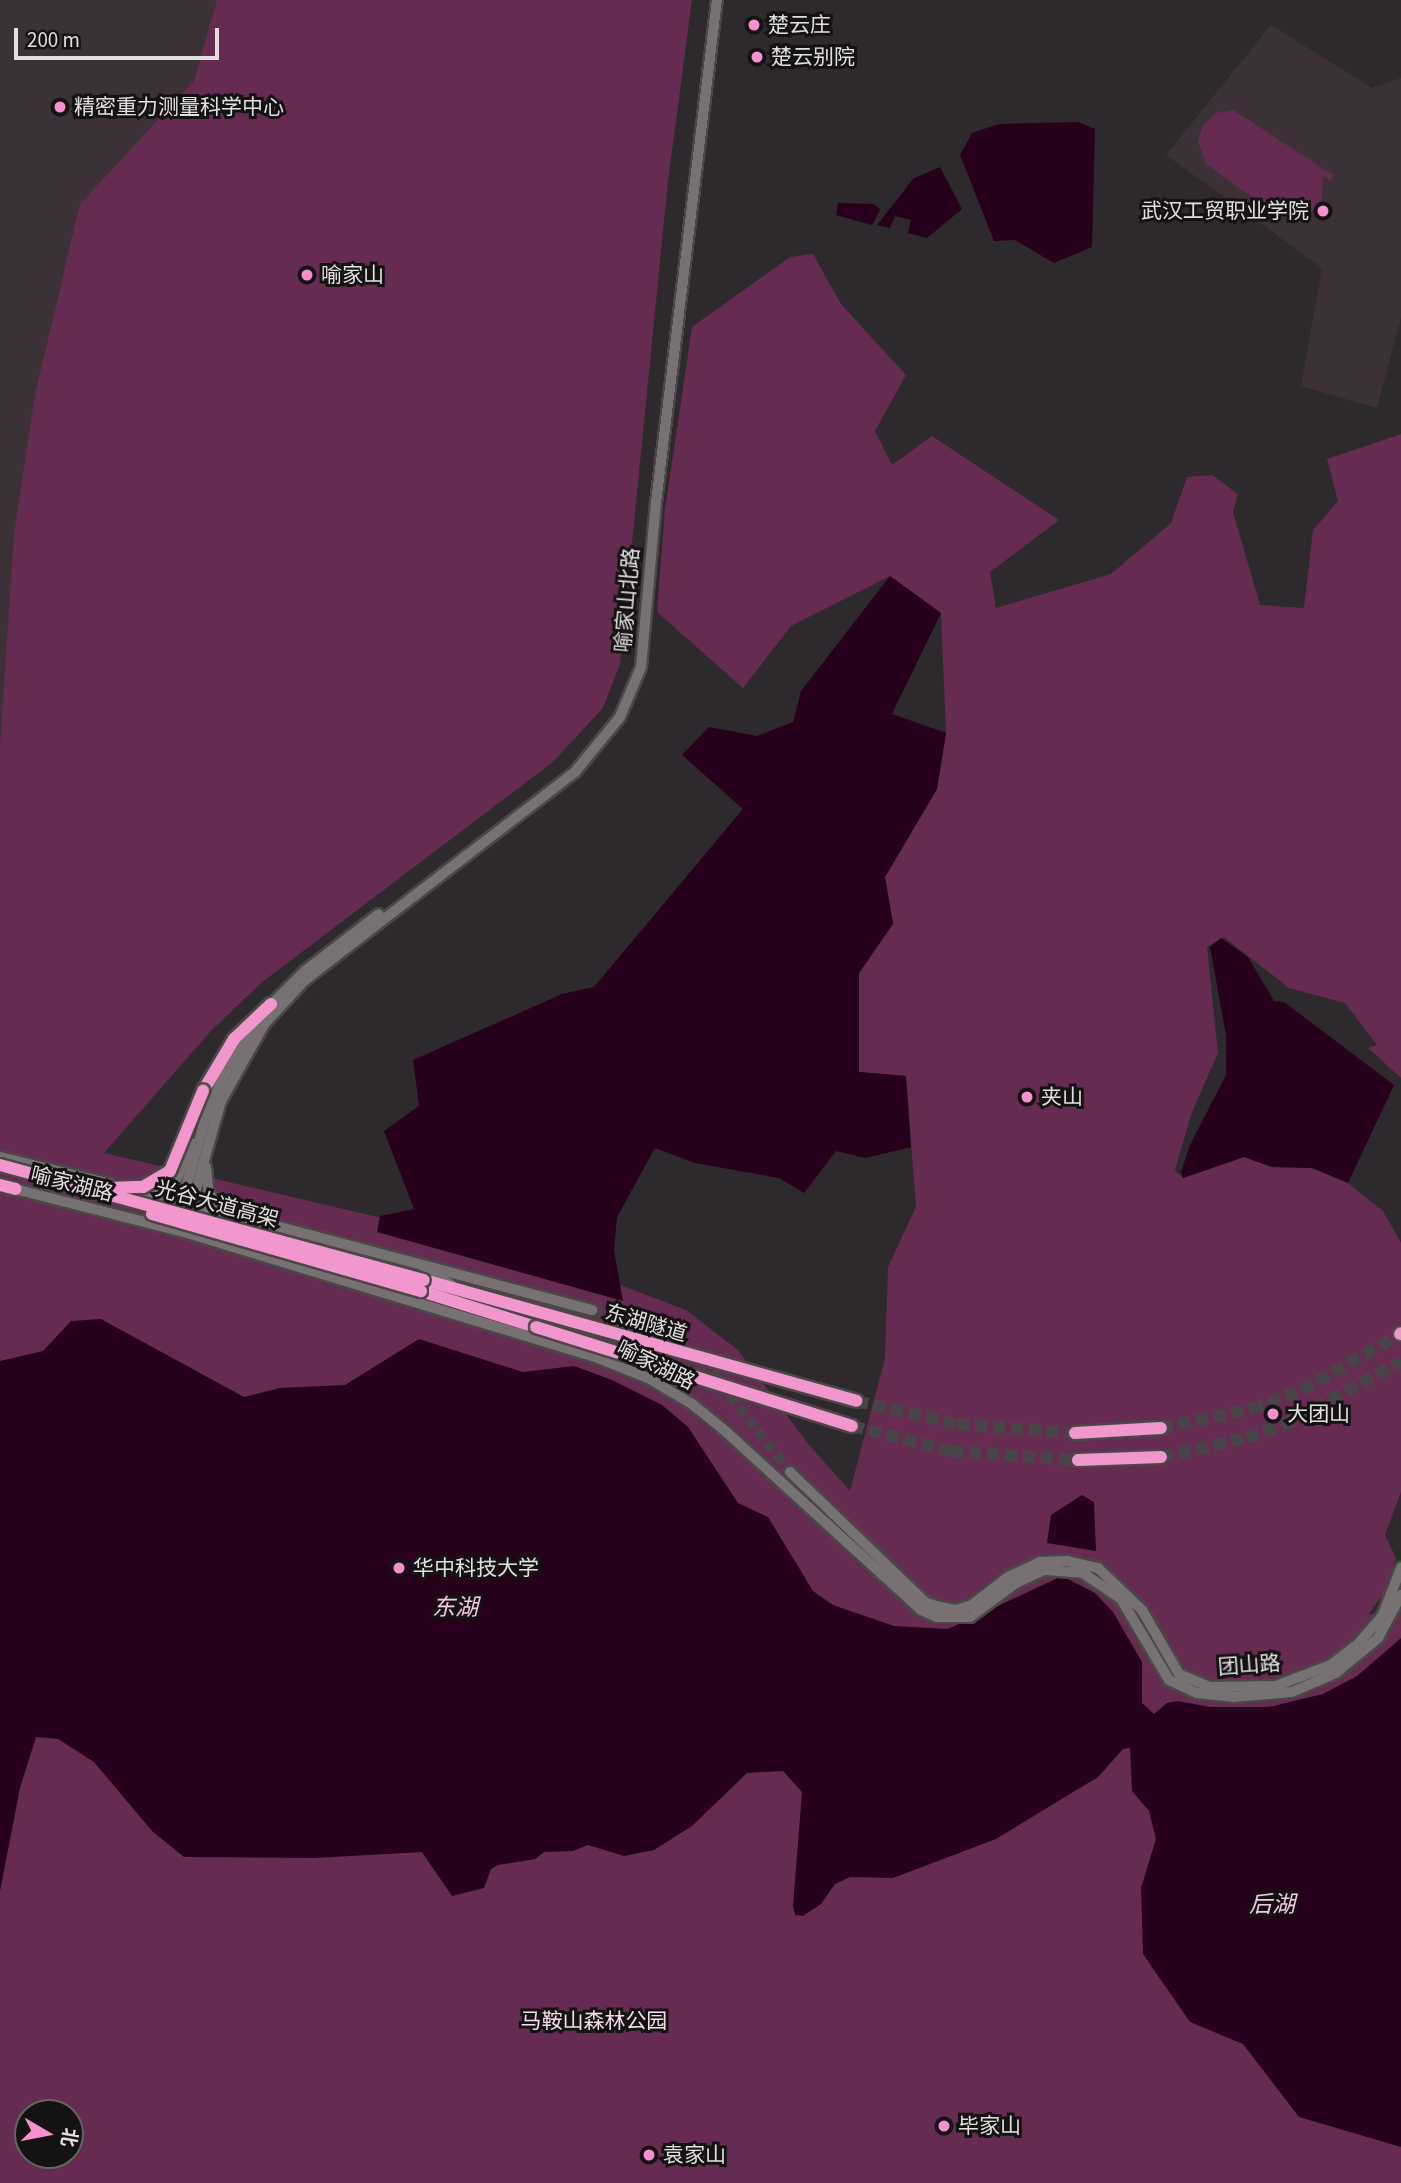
<!DOCTYPE html>
<meta charset="utf-8">
<style>
body{margin:0}
#map{position:relative;width:1401px;height:2183px;overflow:hidden;background:#2e292c;font-family:"Source Sans 3","Noto Sans SC",sans-serif}
div>[style]{position:absolute}
.built>*{inset:0;background:#3c3137}
.green>*{inset:0;background:#662b51}
.water>*{inset:0;background:#27011b}
.secondary-tunnel>*{height:10px;margin-top:-5px;transform-origin:0;background:repeating-linear-gradient(90deg,#494447 0 10px,transparent 0 15px)}
.highway-tunnel>*{height:12px;margin-top:-6px;transform-origin:0;background:repeating-linear-gradient(90deg,#494447 0 12px,transparent 0 18px)}
.roads{filter:drop-shadow(2px 0 #4b4749) drop-shadow(-2px 0 #4b4749) drop-shadow(0 2px #4b4749) drop-shadow(0 -2px #4b4749)}
.secondary>*{height:10px;margin:-5px;padding:0 5px;transform-origin:5px;border-radius:5px;background:#777174}
.highway>*{height:12px;margin:-6px;padding:0 6px;transform-origin:6px;border-radius:6px;background:#f296ce}
.bridges{filter:drop-shadow(2px 0 #4b4749) drop-shadow(-2px 0 #4b4749) drop-shadow(0 2px #4b4749) drop-shadow(0 -2px #4b4749)}
.highway-bridge>*{height:12px;margin:-6px;padding:0 6px;transform-origin:6px;border-radius:6px;background:#f296ce}
.dots>*{width:19px;height:19px;translate:-50% -50%;box-sizing:border-box;border:4px solid #151214;border-radius:50%}
span{translate:-50% -50%;white-space:nowrap;text-align:center;line-height:1.15;-webkit-text-stroke:6px #151214;paint-order:stroke}
.poi-label{font-size:21px;color:#e2dfe1}
.left{translate:0 -50%;text-align:left}
.right{translate:-100% -50%;text-align:right}
.street-label{font-size:21px;color:#e2dfe1}
.park-label{font-size:21px;color:#f4dce9}
.water-label{font-size:23px;color:#f6c7e2;font-style:italic}
.north{position:absolute;left:14px;top:2099px;width:70px;height:70px;box-sizing:border-box;background:#151214;border:2px solid #676466;border-radius:50%;rotate:100deg;font-size:19px;font-weight:700;line-height:28px;text-align:center;color:#e2dfe1}
.north::after{content:'';display:block;margin:auto;width:24px;height:32px;background:#f690cf;clip-path:polygon(50% 0,100% 100%,50% 72%,0 100%)}
.scale{position:absolute;left:14px;top:28px;width:205px;height:32px;box-sizing:border-box;border:4px solid #e2dfe1;border-top:0;padding-left:9px;font-size:21px;line-height:24px;white-space:nowrap;color:#e2dfe1;-webkit-text-stroke:5px #151214;paint-order:stroke}
</style>
<div id="map">
<div class="built">
<div style="clip-path:polygon(0 0,398px 0,0 1122px)"></div>
<div style="clip-path:polygon(1271px 25px,1372px 88px,1401px 78px,1401px 317px,1377px 408px,1301px 386px,1322px 268px,1166px 155px)"></div>
</div>
<div class="green">
<div style="clip-path:polygon(evenodd,217px 0,692px 0,668px 181px,620px 664px,603px 708px,553px 762px,261px 983px,210px 1032px,104px 1153px,544px 1256px,686px 1310px,738px 1350px,809px 1445px,850px 1491px,885px 1358px,888px 1267px,916px 1207px,906px 1076px,859px 1072px,859px 973px,893px 924px,885px 877px,937px 789px,946px 733px,941px 613px,890px 576px,791px 626px,743px 688px,657px 612px,665px 509px,692px 327px,790px 257px,813px 254px,841px 304px,906px 375px,875px 431px,892px 465px,932px 436px,1059px 520px,990px 572px,996px 608px,1111px 574px,1171px 523px,1187px 477px,1212px 475px,1238px 494px,1233px 512px,1260px 605px,1304px 608px,1313px 530px,1338px 501px,1327px 459px,1401px 434px,1401px 1078px,1368px 1048px,1377px 1045px,1345px 1003px,1289px 988px,1224px 937px,1207px 947px,1218px 1053px,1192px 1112px,1175px 1170px,1183px 1178px,1244px 1157px,1272px 1167px,1312px 1168px,1348px 1183px,1383px 1211px,1401px 1243px,1401px 1326px,1397px 1330px,1401px 1335px,1401px 1492px,1385px 1535px,1396px 1558px,1384px 1593px,1368px 1615px,1401px 1606px,1401px 2183px,0 2183px,0 747px,14px 534px,35px 395px,80px 204px,194px 81px,217px 0,28px 2113px,70px 2113px,70px 2155px,28px 2155px,28px 2113px)"></div>
<div style="clip-path:polygon(1233px 110px,1333px 175px,1330px 181px,1323px 176px,1322px 198px,1311px 212px,1294px 218px,1277px 215px,1206px 164px,1198px 142px,1203px 125px,1216px 113px)"></div>
</div>
<div class="water">
<div style="clip-path:polygon(1078px 122px,1095px 129px,1092px 247px,1054px 263px,1015px 240px,994px 241px,960px 155px,972px 133px,999px 124px)"></div>
<div style="clip-path:polygon(940px 167px,962px 209px,927px 238px,908px 233px,911px 220px,895px 216px,890px 228px,877px 225px,914px 178px)"></div>
<div style="clip-path:polygon(838px 203px,874px 204px,880px 210px,872px 225px,836px 215px)"></div>
<div style="clip-path:polygon(890px 576px,941px 613px,892px 714px,946px 733px,937px 789px,885px 877px,893px 924px,859px 973px,859px 1072px,906px 1076px,911px 1147px,866px 1158px,836px 1151px,804px 1193px,779px 1178px,695px 1163px,655px 1148px,617px 1217px,614px 1251px,623px 1301px,377px 1232px,380px 1216px,414px 1209px,384px 1131px,419px 1106px,413px 1060px,562px 994px,594px 987px,743px 809px,682px 755px,709px 727px,757px 736px,793px 722px,801px 691px)"></div>
<div style="clip-path:polygon(1221px 938px,1248px 957px,1274px 1001px,1284px 1002px,1394px 1085px,1348px 1183px,1312px 1168px,1272px 1167px,1244px 1157px,1183px 1178px,1181px 1172px,1190px 1145px,1226px 1075px,1226px 1035px,1210px 947px)"></div>
<div style="clip-path:polygon(101px 1319px,244px 1397px,280px 1388px,345px 1385px,419px 1339px,523px 1372px,574px 1366px,612px 1380px,662px 1405px,688px 1427px,738px 1503px,768px 1517px,813px 1591px,833px 1605px,894px 1626px,948px 1629px,1062px 1576px,1095px 1593px,1113px 1612px,1142px 1662px,1142px 1703px,1154px 1714px,1167px 1703px,1178px 1701px,1210px 1707px,1269px 1707px,1323px 1694px,1357px 1676px,1401px 1638px,1401px 2147px,1299px 2117px,1243px 2044px,1190px 2022px,1143px 1954px,1141px 1888px,1156px 1839px,1149px 1811px,1132px 1791px,1130px 1748px,1123px 1749px,1098px 1777px,996px 1839px,893px 1878px,850px 1877px,835px 1884px,821px 1904px,803px 1916px,795px 1915px,793px 1906px,802px 1792px,783px 1771px,747px 1773px,692px 1826px,654px 1850px,624px 1856px,588px 1845px,573px 1851px,544px 1852px,535px 1859px,498px 1865px,491px 1869px,484px 1888px,452px 1896px,422px 1852px,314px 1858px,184px 1857px,152px 1831px,94px 1762px,58px 1739px,36px 1737px,20px 1788px,0 1891px,0 1361px,43px 1351px,71px 1321px)"></div>
<div style="clip-path:polygon(1082px 1495px,1094px 1502px,1096px 1551px,1047px 1543px,1051px 1515px)"></div>
</div>
<div class="secondary-tunnel">
<div style="left:592px;top:1310px;width:50px;rotate:17.4deg"></div>
<div style="left:640px;top:1325px;width:71px;rotate:29.4deg"></div>
<div style="left:702px;top:1360px;width:142px;rotate:51.8deg"></div>
</div>
<div class="highway-tunnel">
<div style="left:856px;top:1401px;width:104px;rotate:12.8deg"></div>
<div style="left:957px;top:1424px;width:118px;rotate:4.4deg"></div>
<div style="left:852px;top:1426px;width:102px;rotate:14.2deg"></div>
<div style="left:951px;top:1451px;width:127px;rotate:4.1deg"></div>
<div style="left:1161px;top:1428px;width:93px;rotate:-11.8deg"></div>
<div style="left:1252px;top:1409px;width:53px;rotate:-20.8deg"></div>
<div style="left:1302px;top:1390px;width:113px;rotate:-29.7deg"></div>
<div style="left:1161px;top:1457px;width:88px;rotate:-12.5deg"></div>
<div style="left:1247px;top:1438px;width:37px;rotate:-20deg"></div>
<div style="left:1282px;top:1425px;width:135px;rotate:-27.9deg"></div>
</div>
<div class="roads">
<div class="secondary">
<div style="left:268px;top:1008px;width:52px;rotate:-45deg"></div>
<div style="left:305px;top:971px;width:93px;rotate:-37.6deg"></div>
<div style="left:0;top:1157px;width:118px;rotate:13.7deg"></div>
<div style="left:206px;top:1167px;width:27px;rotate:84deg"></div>
<div style="left:209px;top:1194px;width:16px;rotate:43deg"></div>
<div style="left:11px;top:1188px;width:179px;rotate:14.3deg"></div>
<div style="left:184px;top:1232px;width:433px;rotate:16.9deg"></div>
<div style="left:598px;top:1358px;width:54px;rotate:21.8deg"></div>
<div style="left:648px;top:1378px;width:51px;rotate:30.6deg"></div>
<div style="left:692px;top:1404px;width:40px;rotate:39deg"></div>
<div style="left:723px;top:1429px;width:268px;rotate:42.4deg"></div>
<div style="left:921px;top:1610px;width:17px;rotate:24deg"></div>
<div style="left:937px;top:1617px;width:33px"></div>
<div style="left:970px;top:1617px;width:57px;rotate:-36.5deg"></div>
<div style="left:1016px;top:1583px;width:31px;rotate:-25deg"></div>
<div style="left:1044px;top:1570px;width:39px;rotate:4deg"></div>
<div style="left:1083px;top:1573px;width:46px;rotate:34.4deg"></div>
<div style="left:1121px;top:1599px;width:94px;rotate:59.3deg"></div>
<div style="left:1169px;top:1680px;width:31px;rotate:25deg"></div>
<div style="left:1197px;top:1693px;width:36px;rotate:6deg"></div>
<div style="left:1233px;top:1697px;width:59px;rotate:-4.8deg"></div>
<div style="left:1292px;top:1692px;width:48px;rotate:-23.4deg"></div>
<div style="left:1336px;top:1673px;width:55px;rotate:-39.8deg"></div>
<div style="left:1378px;top:1638px;width:49px;rotate:-61.9deg"></div>
<div style="left:137px;top:1189px;width:471px;rotate:14.9deg"></div>
<div style="left:154px;top:1191px;width:25px;rotate:-27deg"></div>
<div style="left:176px;top:1180px;width:40px;rotate:-65deg"></div>
<div style="left:177px;top:1218px;width:105px;rotate:-74deg"></div>
<div style="left:206px;top:1117px;width:46px;rotate:-66.8deg"></div>
<div style="left:224px;top:1075px;width:57px;rotate:-58.5deg"></div>
<div style="left:187px;top:1221px;width:125px;rotate:-74.2deg"></div>
<div style="left:221px;top:1101px;width:90px;rotate:-60.6deg"></div>
<div style="left:265px;top:1023px;width:59px;rotate:-47.1deg"></div>
<div style="left:305px;top:980px;width:341px;rotate:-37.6deg"></div>
<div style="left:575px;top:772px;width:71px;rotate:-50.7deg"></div>
<div style="left:620px;top:717px;width:54px;rotate:-67.2deg"></div>
<div style="left:641px;top:667px;width:165px;rotate:-84.8deg"></div>
<div style="left:656px;top:503px;width:507px;rotate:-83.09deg"></div>
<div style="left:423px;top:1266px;width:34px;rotate:34deg"></div>
<div style="left:790px;top:1472px;width:189px;rotate:43.9deg"></div>
<div style="left:926px;top:1603px;width:15px;rotate:16deg"></div>
<div style="left:940px;top:1607px;width:16px;rotate:11deg"></div>
<div style="left:956px;top:1610px;width:17px;rotate:-17deg"></div>
<div style="left:972px;top:1605px;width:46px;rotate:-37.9deg"></div>
<div style="left:1008px;top:1577px;width:35px;rotate:-25deg"></div>
<div style="left:1040px;top:1562px;width:27px;rotate:-2deg"></div>
<div style="left:1067px;top:1561px;width:32px;rotate:13deg"></div>
<div style="left:1098px;top:1568px;width:61px;rotate:43.7deg"></div>
<div style="left:1142px;top:1610px;width:74px;rotate:60deg"></div>
<div style="left:1179px;top:1674px;width:33px;rotate:23deg"></div>
<div style="left:1209px;top:1687px;width:67px;rotate:-0.9deg"></div>
<div style="left:1276px;top:1686px;width:59px;rotate:-20.9deg"></div>
<div style="left:1331px;top:1665px;width:36px;rotate:-38deg"></div>
<div style="left:1359px;top:1643px;width:35px;rotate:-49deg"></div>
<div style="left:1382px;top:1617px;width:53px;rotate:-68.8deg"></div>
</div>
<div class="highway">
<div style="left:203px;top:1091px;width:61px;rotate:-59.2deg"></div>
<div style="left:234px;top:1039px;width:51px;rotate:-43.4deg"></div>
<div style="left:0;top:1185px;width:16px;rotate:14deg"></div>
<div style="left:424px;top:1280px;width:449px;rotate:15.6deg"></div>
<div style="left:421px;top:1291px;width:121px;rotate:17.4deg"></div>
<div style="left:1400px;top:1334px;width:1px;rotate:-45deg"></div>
<div style="left:1075px;top:1433px;width:86px;rotate:-3.3deg"></div>
<div style="left:1078px;top:1460px;width:83px;rotate:-2.1deg"></div>
</div>
</div>
<div class="bridges">
<div class="highway-bridge">
<div style="left:0;top:1165px;width:439px;rotate:15.2deg"></div>
<div style="left:108px;top:1188px;width:35px;rotate:-2deg"></div>
<div style="left:143px;top:1187px;width:31px;rotate:-31deg"></div>
<div style="left:170px;top:1171px;width:87px;rotate:-67.6deg"></div>
<div style="left:152px;top:1214px;width:280px;rotate:16deg"></div>
<div style="left:536px;top:1327px;width:331px;rotate:17.4deg"></div>
</div>
</div>
<div class="dots">
<div style="left:754px;top:25px;background:#f690cf"></div>
<div style="left:757px;top:57px;background:#f690cf"></div>
<div style="left:60px;top:107px;background:#f690cf"></div>
<div style="left:1323px;top:211px;background:#f690cf"></div>
<div style="left:307px;top:275px;background:#f690cf"></div>
<div style="left:1027px;top:1097px;background:#f690cf"></div>
<div style="left:1273px;top:1414px;background:#f690cf"></div>
<div style="left:399px;top:1568px;background:#f690cf"></div>
<div style="left:944px;top:2126px;background:#f690cf"></div>
<div style="left:649px;top:2155px;background:#f690cf"></div>
</div>
<div class="poi-label">
<span class="left" style="left:768px;top:25px">楚云庄</span>
<span class="left" style="left:771px;top:57px">楚云别院</span>
<span class="left" style="left:74px;top:107px">精密重力测量科学中心</span>
<span class="right" style="left:1309px;top:211px">武汉工贸职业学院</span>
<span class="left" style="left:321px;top:275px">喻家山</span>
<span class="left" style="left:1041px;top:1097px">夹山</span>
<span class="left" style="left:1287px;top:1414px">大团山</span>
<span class="left" style="left:413px;top:1568px">华中科技大学</span>
<span class="left" style="left:958px;top:2126px">毕家山</span>
<span class="left" style="left:663px;top:2155px">袁家山</span>
</div>
<div class="street-label">
<span style="left:627px;top:600px;rotate:-85deg">喻家山北路</span>
<span style="left:72px;top:1184px;rotate:14deg">喻家湖路</span>
<span style="left:217px;top:1204px;rotate:15deg">光谷大道高架</span>
<span style="left:646px;top:1323px;rotate:16deg">东湖隧道</span>
<span style="left:656px;top:1365px;rotate:26deg">喻家湖路</span>
<span style="left:1249px;top:1665px;rotate:-4deg">团山路</span>
</div>
<div class="park-label">
<span style="left:594px;top:2021px">马鞍山森林公园</span>
</div>
<div class="water-label">
<span style="left:455px;top:1608px">东湖</span>
<span style="left:1272px;top:1905px">后湖</span>
</div>
<div class="north">北</div>
<div class="scale">200 m</div>
</div>
